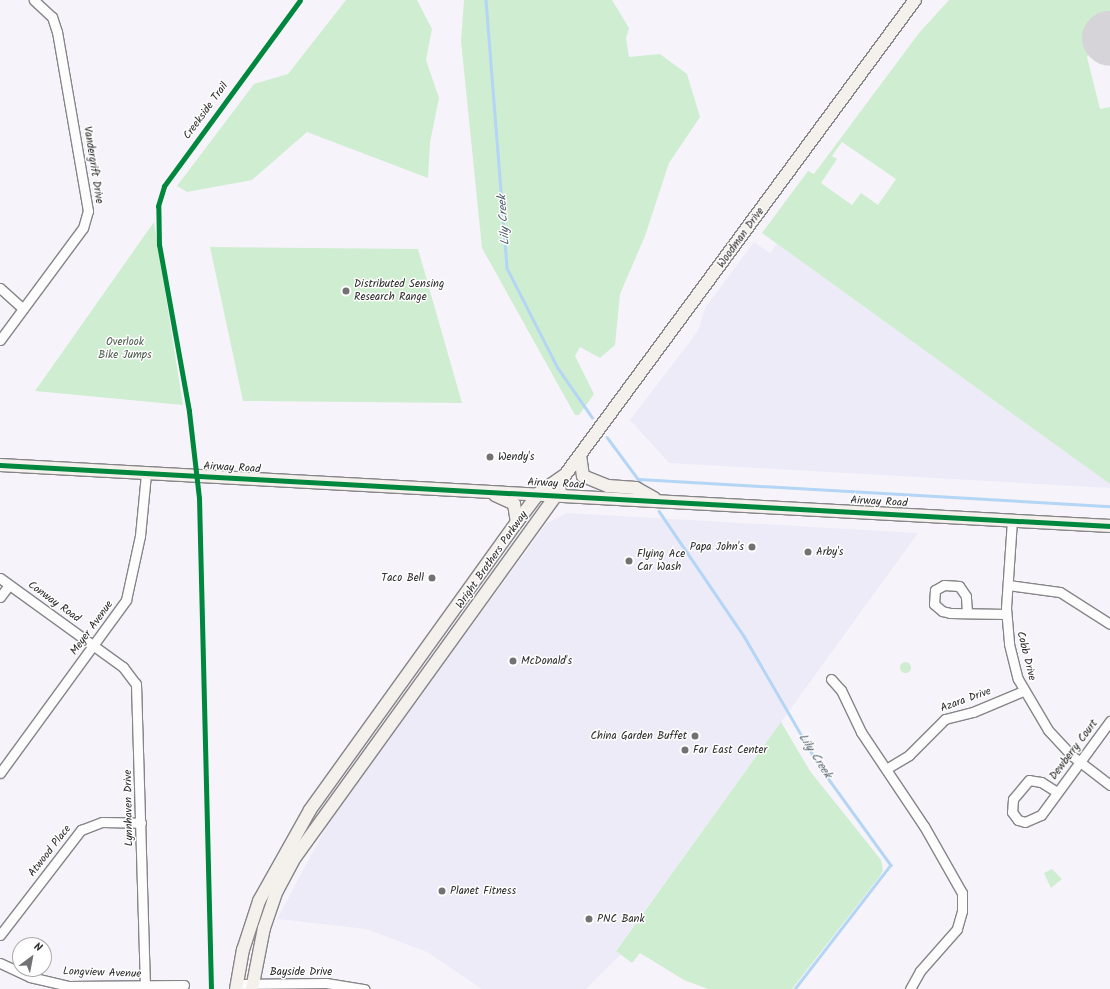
<!DOCTYPE html>
<style>
body{margin:0}
#map{position:relative;width:1110px;height:989px;overflow:hidden;background:#f6f4fa;font-family:Kalam,sans-serif}
div>[style]{position:absolute}
.built>*{inset:0;background:#eeebf9}
.green>*{inset:0;background:#cfedd0}
.round{border-radius:50%}
.stream>*{height:2.5px;margin:-1.25px;padding:0 1.25px;transform-origin:1.25px;border-radius:1.25px;background:#b4d5f5}
.runway>*{height:54px;margin:-27px;padding:0 27px;transform-origin:27px;border-radius:27px;background:#d6d4d8}
.roads{filter:drop-shadow(1px 0 #868588) drop-shadow(-1px 0 #868588) drop-shadow(0 1px #868588) drop-shadow(0 -1px #868588)}
.minor>*{height:9px;margin:-4.5px;padding:0 4.5px;transform-origin:4.5px;border-radius:4.5px;background:#fefdfe}
.major>*{height:12px;margin:-6px;padding:0 6px;transform-origin:6px;border-radius:6px;background:#f4f0ec}
.cycleway>*{height:5px;margin:-2.5px;padding:0 2.5px;transform-origin:2.5px;border-radius:2.5px;background:#00873e}
.dots>*{width:11px;height:11px;translate:-50% -50%;box-sizing:border-box;border:2px solid #fff;border-radius:50%}
span{translate:-50% -50%;white-space:nowrap;text-align:center;line-height:1.15;-webkit-text-stroke:3px #fff;paint-order:stroke}
.street-label{font-size:11px;color:#2b2b2b}
.poi-label{font-size:11px;color:#2b2b2b}
.left{translate:0 -50%;text-align:left}
.right{translate:-100% -50%;text-align:right}
.park-label{font-size:11px;color:#4c5a4c}
.water-label{font-size:12px;color:#4b5a67;font-style:italic}
.north{position:absolute;left:12px;top:937px;width:40px;height:40px;box-sizing:border-box;background:#fff;border:1px solid #aaa;border-radius:50%;rotate:32deg;font-size:11px;font-weight:700;line-height:16px;text-align:center;color:#2b2b2b}
.north::after{content:'';display:block;margin:auto;width:14px;height:18px;background:#727173;clip-path:polygon(50% 0,100% 100%,50% 72%,0 100%)}
</style>
<div id="map">
<div class="built">
<div style="clip-path:polygon(754px 242px,770px 253px,777px 244px,1110px 484px,1110px 488px,669px 463px,630px 420px,698px 331px,705px 308px)"></div>
<div style="clip-path:polygon(567px 513px,918px 533px,616px 950px,621px 954px,586px 989px,482px 989px,427px 952px,366px 929px,277px 919px,332px 816px,547px 523px)"></div>
</div>
<div class="green">
<div style="clip-path:polygon(346px 0,417px 0,432px 29px,426px 60px,439px 98px,430px 142px,428px 178px,307px 132px,252px 180px,187px 192px,177px 186px,254px 84px,288px 74px)"></div>
<div style="clip-path:polygon(464px 0,612px 0,629px 28px,626px 38px,629px 57px,660px 54px,687px 74px,700px 117px,669px 163px,645px 236px,620px 294px,615px 345px,600px 358px,580px 347px,575px 356px,594px 394px,579px 415px,575px 415px,482px 248px,461px 41px)"></div>
<div style="clip-path:polygon(evenodd,949px 0,1110px 0,1110px 25px,1087px 57px,1100px 109px,1110px 107px,1110px 484px,762px 233px,808px 171px,814px 174px,919px 33px,949px 0,842px 142px,896px 179px,878px 205px,861px 193px,852px 205px,821px 183px,837px 159px,832px 156px,842px 142px)"></div>
<div style="clip-path:polygon(154px 222px,183px 405px,35px 391px)"></div>
<div style="clip-path:polygon(210px 247px,418px 249px,462px 403px,243px 401px)"></div>
<div class="round" style="left:899.5px;top:661.5px;width:11px;height:11px"></div>
<div style="clip-path:polygon(781px 722px,810px 771px,881px 860px,883px 870px,880px 876px,792px 989px,708px 989px,684px 980px,640px 953px,632px 963px,616px 951px)"></div>
<div style="clip-path:polygon(1052px 869px,1062px 879px,1051px 888px,1044px 873px)"></div>
</div>
<div class="stream">
<div style="left:486px;top:0;width:269px;rotate:85.5deg"></div>
<div style="left:507px;top:268px;width:112px;rotate:63deg"></div>
<div style="left:558px;top:368px;width:60px;rotate:55.2deg"></div>
<div style="left:607px;top:437px;width:62px;rotate:53.5deg"></div>
<div style="left:639px;top:479px;width:472px;rotate:3.3deg"></div>
<div style="left:659px;top:511px;width:151px;rotate:55.8deg"></div>
<div style="left:744px;top:636px;width:151px;rotate:59.9deg"></div>
<div style="left:820px;top:767px;width:121px;rotate:54.1deg"></div>
<div style="left:891px;top:865px;width:157px;rotate:127.7deg"></div>
</div>
<div class="runway">
<div style="left:1109px;top:38px;width:1px;rotate:45deg"></div>
</div>
<div class="roads">
<div class="minor">
<div style="left:0;top:288px;width:31px;rotate:42deg"></div>
<div style="left:0;top:340px;width:139px;rotate:-53.5deg"></div>
<div style="left:83px;top:228px;width:18px;rotate:-74deg"></div>
<div style="left:88px;top:211px;width:182px;rotate:-99.8deg"></div>
<div style="left:57px;top:32px;width:16px;rotate:-108deg"></div>
<div style="left:52px;top:17px;width:25px;rotate:-137deg"></div>
<div style="left:1012px;top:520px;width:88px;rotate:93.9deg"></div>
<div style="left:1006px;top:608px;width:36px;rotate:85deg"></div>
<div style="left:1009px;top:644px;width:36px;rotate:76deg"></div>
<div style="left:1018px;top:679px;width:59px;rotate:59.5deg"></div>
<div style="left:1048px;top:730px;width:34px;rotate:47deg"></div>
<div style="left:1071px;top:755px;width:49px;rotate:37.6deg"></div>
<div style="left:0;top:578px;width:152px;rotate:35.9deg"></div>
<div style="left:123px;top:667px;width:21px;rotate:53deg"></div>
<div style="left:136px;top:684px;width:305px;rotate:88.3deg"></div>
<div style="left:1008px;top:585px;width:52px;rotate:7.7deg"></div>
<div style="left:1060px;top:592px;width:59px;rotate:32.6deg"></div>
<div style="left:0;top:597px;width:15px;rotate:-53deg"></div>
<div style="left:967px;top:612px;width:16px;rotate:-94deg"></div>
<div style="left:966px;top:596px;width:12px;rotate:-125deg"></div>
<div style="left:959px;top:586px;width:15px;rotate:-176deg"></div>
<div style="left:944px;top:585px;width:10px;rotate:151deg"></div>
<div style="left:935px;top:590px;width:14px;rotate:94deg"></div>
<div style="left:934px;top:604px;width:11px;rotate:41deg"></div>
<div style="left:942px;top:611px;width:8px;rotate:14deg"></div>
<div style="left:950px;top:613px;width:56px;rotate:1deg"></div>
<div style="left:831px;top:679px;width:15px;rotate:48deg"></div>
<div style="left:841px;top:690px;width:47px;rotate:64.5deg"></div>
<div style="left:861px;top:732px;width:113px;rotate:56.2deg"></div>
<div style="left:924px;top:826px;width:77px;rotate:60.4deg"></div>
<div style="left:962px;top:893px;width:18px;rotate:90deg"></div>
<div style="left:962px;top:911px;width:19px;rotate:106deg"></div>
<div style="left:957px;top:929px;width:56px;rotate:131.4deg"></div>
<div style="left:920px;top:971px;width:21px;rotate:119deg"></div>
<div style="left:886px;top:769px;width:27px;rotate:-31deg"></div>
<div style="left:909px;top:755px;width:51px;rotate:-45deg"></div>
<div style="left:945px;top:719px;width:29px;rotate:-14deg"></div>
<div style="left:973px;top:712px;width:54px;rotate:-22.8deg"></div>
<div style="left:0;top:773px;width:214px;rotate:-53.9deg"></div>
<div style="left:126px;top:600px;width:66px;rotate:-77.7deg"></div>
<div style="left:140px;top:536px;width:62px;rotate:-84.5deg"></div>
<div style="left:1057px;top:792px;width:19px;rotate:-148deg"></div>
<div style="left:1041px;top:782px;width:12px;rotate:-171deg"></div>
<div style="left:1029px;top:780px;width:25px;rotate:130deg"></div>
<div style="left:1013px;top:799px;width:13px;rotate:94deg"></div>
<div style="left:1012px;top:812px;width:10px;rotate:53deg"></div>
<div style="left:1018px;top:820px;width:7px;rotate:16deg"></div>
<div style="left:1025px;top:822px;width:17px;rotate:-24deg"></div>
<div style="left:1041px;top:815px;width:117px;rotate:-53.7deg"></div>
<div style="left:0;top:935px;width:133px;rotate:-52.4deg"></div>
<div style="left:81px;top:830px;width:22px;rotate:-21deg"></div>
<div style="left:102px;top:822px;width:39px;rotate:1deg"></div>
<div style="left:0;top:963px;width:33px;rotate:25deg"></div>
<div style="left:30px;top:977px;width:39px;rotate:13deg"></div>
<div style="left:68px;top:986px;width:116px;rotate:-0.5deg"></div>
<div style="left:237px;top:984px;width:89px;rotate:-0.6deg"></div>
<div style="left:326px;top:983px;width:39px;rotate:9deg"></div>
</div>
<div class="major">
<div style="left:580px;top:455px;width:21px;rotate:82deg"></div>
<div style="left:583px;top:476px;width:27px;rotate:22deg"></div>
<div style="left:608px;top:486px;width:28px;rotate:4deg"></div>
<div style="left:636px;top:488px;width:21px;rotate:29deg"></div>
<div style="left:0;top:465px;width:1112px;rotate:3.15deg"></div>
<div style="left:495px;top:495px;width:21px;rotate:25deg"></div>
<div style="left:514px;top:504px;width:18px;rotate:81deg"></div>
<div style="left:236px;top:989px;width:40px;rotate:-80deg"></div>
<div style="left:243px;top:950px;width:52px;rotate:-71.9deg"></div>
<div style="left:259px;top:901px;width:104px;rotate:-60.7deg"></div>
<div style="left:310px;top:810px;width:355px;rotate:-54.3deg"></div>
<div style="left:517px;top:522px;width:36px;rotate:-53deg"></div>
<div style="left:539px;top:493px;width:32px;rotate:-35deg"></div>
<div style="left:565px;top:475px;width:590px;rotate:-53.62deg"></div>
<div style="left:252px;top:989px;width:62px;rotate:-78.9deg"></div>
<div style="left:264px;top:928px;width:39px;rotate:-71deg"></div>
<div style="left:277px;top:891px;width:40px;rotate:-62deg"></div>
<div style="left:296px;top:856px;width:451px;rotate:-54.2deg"></div>
</div>
</div>
<div class="cycleway">
<div style="left:0;top:465px;width:1112px;rotate:3.15deg"></div>
<div style="left:211px;top:989px;width:491px;rotate:-91.4deg"></div>
<div style="left:199px;top:498px;width:88px;rotate:-96.6deg"></div>
<div style="left:189px;top:411px;width:169px;rotate:-100.2deg"></div>
<div style="left:159px;top:245px;width:39px;rotate:-91deg"></div>
<div style="left:158px;top:206px;width:21px;rotate:-73deg"></div>
<div style="left:164px;top:186px;width:230px;rotate:-53.8deg"></div>
</div>
<div class="dots">
<div style="left:346px;top:291px;background:#727173"></div>
<div style="left:490px;top:457px;background:#727173"></div>
<div style="left:752px;top:547px;background:#727173"></div>
<div style="left:808px;top:552px;background:#727173"></div>
<div style="left:629px;top:561px;background:#727173"></div>
<div style="left:432px;top:578px;background:#727173"></div>
<div style="left:513px;top:661px;background:#727173"></div>
<div style="left:695px;top:736px;background:#727173"></div>
<div style="left:685px;top:750px;background:#727173"></div>
<div style="left:442px;top:891px;background:#727173"></div>
<div style="left:589px;top:919px;background:#727173"></div>
</div>
<div class="street-label">
<span style="left:206px;top:111px;rotate:-54deg">Creekside Trail</span>
<span style="left:93px;top:165px;rotate:81deg">Vandergrift Drive</span>
<span style="left:741px;top:238px;rotate:-54deg">Woodman Drive</span>
<span style="left:232px;top:468px;rotate:3deg">Airway Road</span>
<span style="left:556px;top:484px;rotate:3deg">Airway Road</span>
<span style="left:879px;top:502px;rotate:3deg">Airway Road</span>
<span style="left:492px;top:560px;rotate:-55deg">Wright Brothers Parkway</span>
<span style="left:54px;top:602px;rotate:36deg">Conway Road</span>
<span style="left:92px;top:628px;rotate:-54deg">Meyer Avenue</span>
<span style="left:1026px;top:656px;rotate:76deg">Cobb Drive</span>
<span style="left:966px;top:700px;rotate:-20deg">Azara Drive</span>
<span style="left:1074px;top:750px;rotate:-53deg">Dewberry Court</span>
<span style="left:129px;top:808px;rotate:-91deg">Lynnhaven Drive</span>
<span style="left:50px;top:851px;rotate:-52deg">Atwood Place</span>
<span style="left:301px;top:972px">Bayside Drive</span>
<span style="left:102px;top:973px;rotate:2deg">Longview Avenue</span>
</div>
<div class="poi-label">
<span class="left" style="left:354px;top:291px">Distributed Sensing<br>Research Range</span>
<span class="left" style="left:498px;top:457px">Wendy's</span>
<span class="right" style="left:744px;top:547px">Papa John's</span>
<span class="left" style="left:816px;top:552px">Arby's</span>
<span class="left" style="left:637px;top:561px">Flying Ace<br>Car Wash</span>
<span class="right" style="left:424px;top:578px">Taco Bell</span>
<span class="left" style="left:521px;top:661px">McDonald's</span>
<span class="right" style="left:687px;top:736px">China Garden Buffet</span>
<span class="left" style="left:693px;top:750px">Far East Center</span>
<span class="left" style="left:450px;top:891px">Planet Fitness</span>
<span class="left" style="left:597px;top:919px">PNC Bank</span>
</div>
<div class="park-label">
<span style="left:125px;top:349px">Overlook<br>Bike Jumps</span>
</div>
<div class="water-label">
<span style="left:504px;top:220px;rotate:-94deg">Lily Creek</span>
<span style="left:815px;top:756px;rotate:57deg">Lily Creek</span>
</div>
<div class="north">N</div>
</div>
